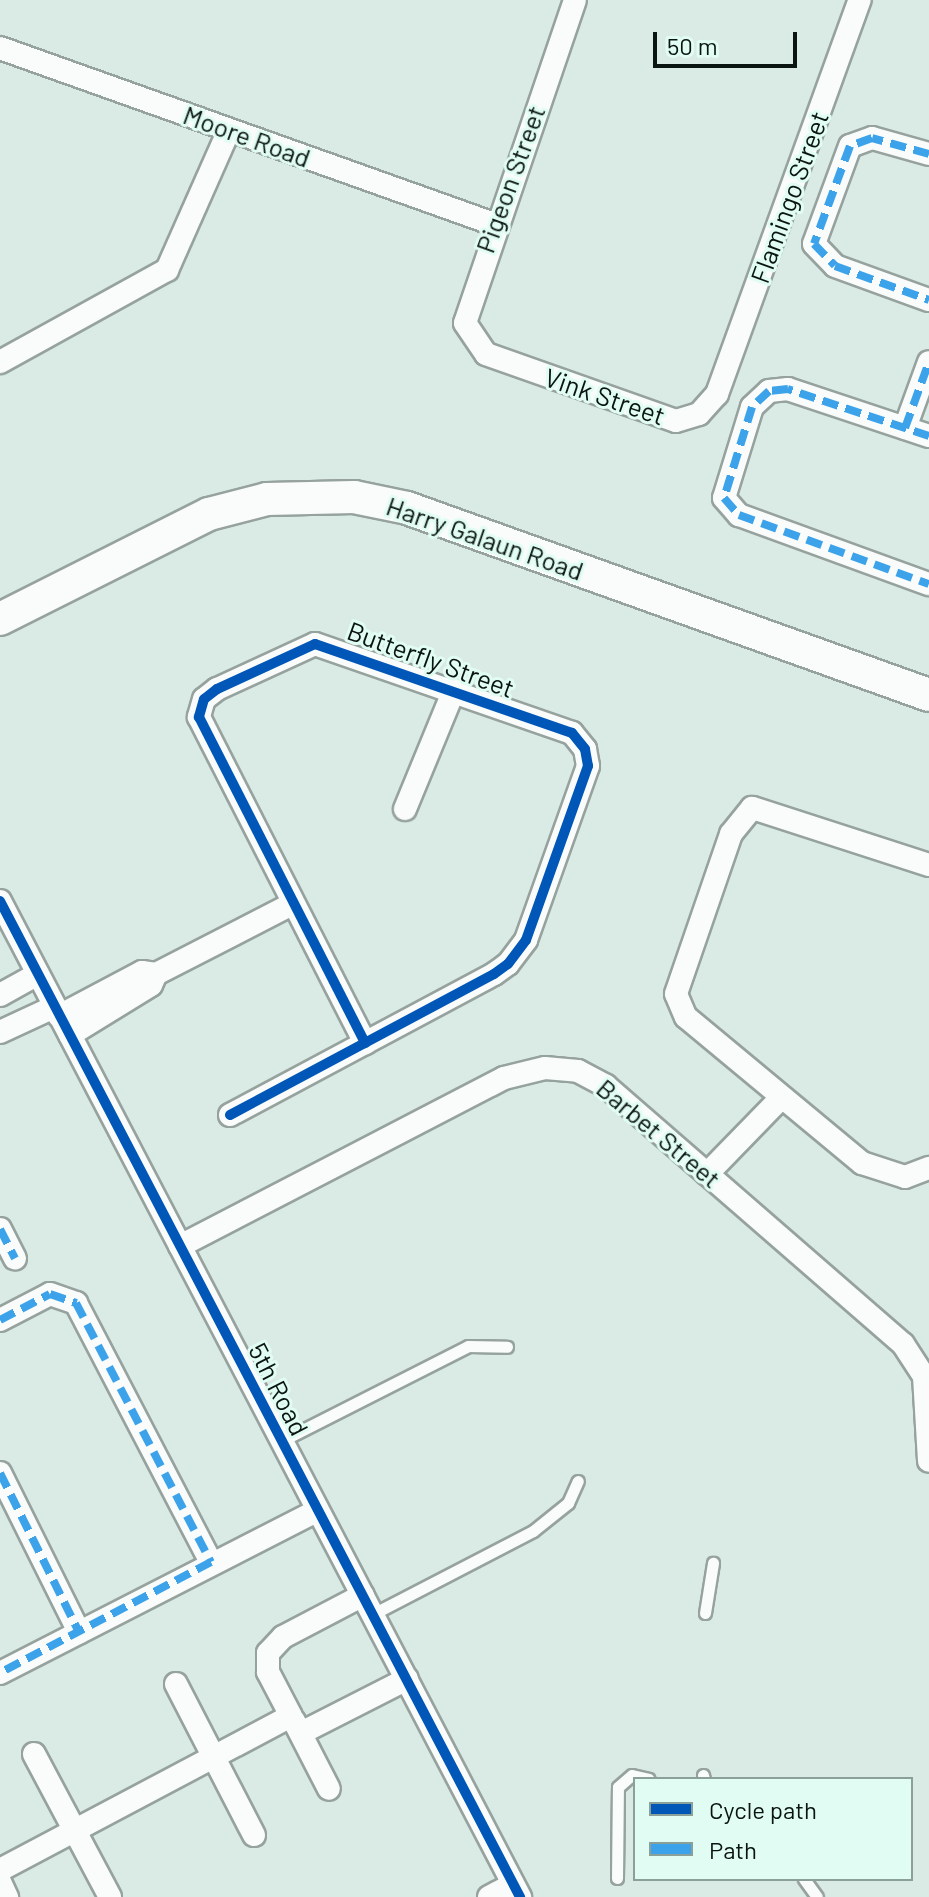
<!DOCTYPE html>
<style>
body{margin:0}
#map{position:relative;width:929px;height:1897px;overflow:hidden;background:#daeae4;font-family:Barlow,sans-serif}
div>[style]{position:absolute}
.roads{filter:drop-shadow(2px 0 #96a29e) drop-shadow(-2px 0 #96a29e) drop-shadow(0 2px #96a29e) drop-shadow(0 -2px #96a29e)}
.service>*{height:11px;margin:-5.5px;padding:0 5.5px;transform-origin:5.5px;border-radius:5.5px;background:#f9fcfb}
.minor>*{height:22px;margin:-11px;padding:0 11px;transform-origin:11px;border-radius:11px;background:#f9fcfb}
.secondary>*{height:32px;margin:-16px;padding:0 16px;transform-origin:16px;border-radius:16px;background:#f9fcfb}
.quiet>*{height:8px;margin-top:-4px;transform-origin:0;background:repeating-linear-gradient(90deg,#3ca2ea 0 16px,transparent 0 24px)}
.cycleway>*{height:10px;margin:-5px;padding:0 5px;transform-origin:5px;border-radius:5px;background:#0057b8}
span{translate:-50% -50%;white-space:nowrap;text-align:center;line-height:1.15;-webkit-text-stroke:6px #e1fdf3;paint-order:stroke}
.street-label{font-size:26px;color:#0a1410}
.legend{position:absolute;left:633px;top:1777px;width:280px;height:104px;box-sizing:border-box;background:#e1fdf3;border:2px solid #8ba098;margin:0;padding:10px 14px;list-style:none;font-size:24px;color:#0a1410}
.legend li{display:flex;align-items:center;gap:16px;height:40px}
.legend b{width:40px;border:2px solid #8ba098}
.scale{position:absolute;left:653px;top:32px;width:144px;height:36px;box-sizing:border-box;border:4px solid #0a1410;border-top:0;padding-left:10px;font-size:24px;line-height:28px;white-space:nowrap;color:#0a1410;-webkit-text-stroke:6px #e1fdf3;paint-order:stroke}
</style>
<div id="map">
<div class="roads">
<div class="service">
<div style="left:281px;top:1441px;width:210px;rotate:-26.9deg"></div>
<div style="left:468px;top:1346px;width:39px;rotate:1deg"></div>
<div style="left:705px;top:1613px;width:51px;rotate:-80.9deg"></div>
<div style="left:373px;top:1614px;width:180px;rotate:-27.4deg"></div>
<div style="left:533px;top:1531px;width:45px;rotate:-38.7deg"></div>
<div style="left:568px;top:1503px;width:24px;rotate:-66deg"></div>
<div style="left:703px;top:1775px;width:4px;rotate:76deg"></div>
<div style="left:617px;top:1878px;width:91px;rotate:-89.4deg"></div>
<div style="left:618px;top:1787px;width:18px;rotate:-41deg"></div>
<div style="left:632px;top:1775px;width:17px;rotate:13deg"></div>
<div style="left:804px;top:1879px;width:22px;rotate:54deg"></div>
</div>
<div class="minor">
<div style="left:575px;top:0;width:341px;rotate:108.8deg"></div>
<div style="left:465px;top:323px;width:37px;rotate:56deg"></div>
<div style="left:486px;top:354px;width:201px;rotate:19.4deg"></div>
<div style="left:676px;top:421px;width:24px;rotate:-17deg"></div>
<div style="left:699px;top:414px;width:27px;rotate:-48deg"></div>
<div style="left:717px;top:394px;width:419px;rotate:-70.1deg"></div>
<div style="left:0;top:48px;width:524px;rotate:19.61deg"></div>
<div style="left:929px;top:154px;width:59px;rotate:-164.3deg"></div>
<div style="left:872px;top:138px;width:23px;rotate:160deg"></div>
<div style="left:850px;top:146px;width:104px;rotate:110.2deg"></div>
<div style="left:814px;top:244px;width:30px;rotate:46deg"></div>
<div style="left:835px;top:266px;width:100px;rotate:19.9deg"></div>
<div style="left:0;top:362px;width:191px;rotate:-28.9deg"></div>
<div style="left:167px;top:270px;width:153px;rotate:-66.1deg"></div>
<div style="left:905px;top:428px;width:70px;rotate:-70deg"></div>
<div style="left:929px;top:436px;width:149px;rotate:-161.6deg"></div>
<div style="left:788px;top:389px;width:19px;rotate:174deg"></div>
<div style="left:769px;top:391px;width:23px;rotate:137deg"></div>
<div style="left:752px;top:407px;width:95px;rotate:107.1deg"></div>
<div style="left:724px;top:498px;width:23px;rotate:49deg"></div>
<div style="left:739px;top:515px;width:202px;rotate:20deg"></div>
<div style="left:405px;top:809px;width:129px;rotate:-67.6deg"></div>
<div style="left:929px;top:865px;width:186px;rotate:-162.1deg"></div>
<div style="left:752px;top:808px;width:33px;rotate:129deg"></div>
<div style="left:731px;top:834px;width:169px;rotate:109deg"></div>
<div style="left:676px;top:994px;width:25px;rotate:67deg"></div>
<div style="left:686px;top:1017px;width:229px;rotate:39.7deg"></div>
<div style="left:862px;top:1163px;width:45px;rotate:18deg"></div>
<div style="left:905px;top:1177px;width:26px;rotate:-21deg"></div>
<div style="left:0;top:901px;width:1124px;rotate:62.43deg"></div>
<div style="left:0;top:995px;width:43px;rotate:-28.9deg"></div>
<div style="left:59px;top:1016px;width:94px;rotate:-27.9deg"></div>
<div style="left:142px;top:972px;width:14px;rotate:8deg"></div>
<div style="left:0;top:1032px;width:60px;rotate:-24.8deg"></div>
<div style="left:70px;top:1035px;width:95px;rotate:-31.7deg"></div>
<div style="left:151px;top:985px;width:12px;rotate:-66deg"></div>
<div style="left:156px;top:974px;width:153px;rotate:-27.2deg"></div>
<div style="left:230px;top:1115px;width:299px;rotate:-28.1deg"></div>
<div style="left:494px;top:974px;width:17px;rotate:-36deg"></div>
<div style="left:508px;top:964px;width:30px;rotate:-53deg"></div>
<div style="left:526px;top:940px;width:185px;rotate:-70.4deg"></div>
<div style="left:588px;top:766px;width:17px;rotate:-100deg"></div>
<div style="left:585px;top:749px;width:21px;rotate:-129deg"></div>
<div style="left:572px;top:733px;width:272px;rotate:-160.9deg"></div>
<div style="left:315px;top:644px;width:108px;rotate:155.3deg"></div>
<div style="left:217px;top:689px;width:16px;rotate:142deg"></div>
<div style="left:204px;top:699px;width:19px;rotate:106deg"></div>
<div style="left:199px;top:717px;width:366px;rotate:63deg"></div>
<div style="left:707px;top:1174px;width:103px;rotate:-45.8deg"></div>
<div style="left:0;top:1229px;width:33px;rotate:63deg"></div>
<div style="left:180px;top:1246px;width:365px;rotate:-27.4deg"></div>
<div style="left:504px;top:1078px;width:42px;rotate:-13.7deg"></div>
<div style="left:545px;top:1068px;width:33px;rotate:5deg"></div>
<div style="left:578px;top:1071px;width:32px;rotate:28deg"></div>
<div style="left:606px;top:1086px;width:393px;rotate:41deg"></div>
<div style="left:903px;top:1344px;width:38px;rotate:57deg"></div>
<div style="left:924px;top:1376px;width:85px;rotate:86.6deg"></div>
<div style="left:0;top:1320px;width:56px;rotate:-27.5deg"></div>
<div style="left:50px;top:1294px;width:28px;rotate:19deg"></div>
<div style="left:76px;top:1303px;width:292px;rotate:62.5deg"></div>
<div style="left:0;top:1473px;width:178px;rotate:63.6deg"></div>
<div style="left:0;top:1673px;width:356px;rotate:-27.1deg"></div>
<div style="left:176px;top:1684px;width:170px;rotate:62.7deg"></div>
<div style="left:294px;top:1721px;width:76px;rotate:62.8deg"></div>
<div style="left:301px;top:1733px;width:119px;rotate:-27deg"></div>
<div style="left:34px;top:1754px;width:162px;rotate:62deg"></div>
<div style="left:0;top:1870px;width:329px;rotate:-27.9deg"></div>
<div style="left:291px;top:1716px;width:50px;rotate:-117.6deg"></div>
<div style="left:268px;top:1672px;width:19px;rotate:-90deg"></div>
<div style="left:268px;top:1653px;width:22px;rotate:-47deg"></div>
<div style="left:283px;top:1637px;width:90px;rotate:-27.7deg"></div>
<div style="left:0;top:1882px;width:17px;rotate:65deg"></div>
<div style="left:489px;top:1897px;width:27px;rotate:-28deg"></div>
</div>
<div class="secondary">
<div style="left:0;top:619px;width:234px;rotate:-26.7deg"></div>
<div style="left:209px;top:514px;width:60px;rotate:-14.5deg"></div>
<div style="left:267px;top:499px;width:87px;rotate:-1.3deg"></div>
<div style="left:354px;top:497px;width:54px;rotate:11.7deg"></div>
<div style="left:407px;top:508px;width:554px;rotate:19.71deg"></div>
</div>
</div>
<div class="quiet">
<div style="left:929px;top:154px;width:59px;rotate:-164.3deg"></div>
<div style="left:872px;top:138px;width:23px;rotate:160deg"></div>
<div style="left:850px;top:146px;width:104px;rotate:110.2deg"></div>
<div style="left:814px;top:244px;width:30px;rotate:46deg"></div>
<div style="left:835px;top:266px;width:100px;rotate:19.9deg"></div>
<div style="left:905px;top:428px;width:70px;rotate:-70deg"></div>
<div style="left:929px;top:436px;width:149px;rotate:-161.6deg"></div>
<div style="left:788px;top:389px;width:19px;rotate:174deg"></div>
<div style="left:769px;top:391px;width:23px;rotate:137deg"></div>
<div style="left:752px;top:407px;width:95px;rotate:107.1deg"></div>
<div style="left:724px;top:498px;width:23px;rotate:49deg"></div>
<div style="left:739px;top:515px;width:202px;rotate:20deg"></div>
<div style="left:0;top:1229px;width:33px;rotate:63deg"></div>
<div style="left:0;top:1320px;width:56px;rotate:-27.5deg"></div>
<div style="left:50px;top:1294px;width:28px;rotate:19deg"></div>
<div style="left:76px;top:1303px;width:292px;rotate:62.5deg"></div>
<div style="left:211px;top:1562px;width:238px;rotate:152.3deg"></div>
<div style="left:0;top:1473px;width:178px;rotate:63.6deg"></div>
</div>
<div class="cycleway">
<div style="left:0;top:901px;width:1124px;rotate:62.43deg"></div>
<div style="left:230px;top:1115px;width:299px;rotate:-28.1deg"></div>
<div style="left:494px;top:974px;width:17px;rotate:-36deg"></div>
<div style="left:508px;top:964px;width:30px;rotate:-53deg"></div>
<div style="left:526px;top:940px;width:185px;rotate:-70.4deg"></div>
<div style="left:588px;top:766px;width:17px;rotate:-100deg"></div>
<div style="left:585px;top:749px;width:21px;rotate:-129deg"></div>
<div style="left:572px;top:733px;width:272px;rotate:-160.9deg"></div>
<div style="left:315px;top:644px;width:108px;rotate:155.3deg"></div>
<div style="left:217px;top:689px;width:16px;rotate:142deg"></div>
<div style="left:204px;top:699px;width:19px;rotate:106deg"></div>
<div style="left:199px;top:717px;width:366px;rotate:63deg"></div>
</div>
<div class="street-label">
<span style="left:247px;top:136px;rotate:20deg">Moore Road</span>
<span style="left:510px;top:179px;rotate:-70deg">Pigeon Street</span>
<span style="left:789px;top:197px;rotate:-70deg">Flamingo Street</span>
<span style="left:605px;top:396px;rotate:19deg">Vink Street</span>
<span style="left:485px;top:538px;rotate:19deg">Harry Galaun Road</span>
<span style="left:431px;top:659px;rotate:20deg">Butterfly Street</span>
<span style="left:659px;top:1133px;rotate:40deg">Barbet Street</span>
<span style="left:279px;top:1389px;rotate:63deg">5th Road</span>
</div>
<ul class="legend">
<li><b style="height:10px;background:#0057b8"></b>Cycle path</li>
<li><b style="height:10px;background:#3ca2ea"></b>Path</li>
</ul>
<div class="scale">50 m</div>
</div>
